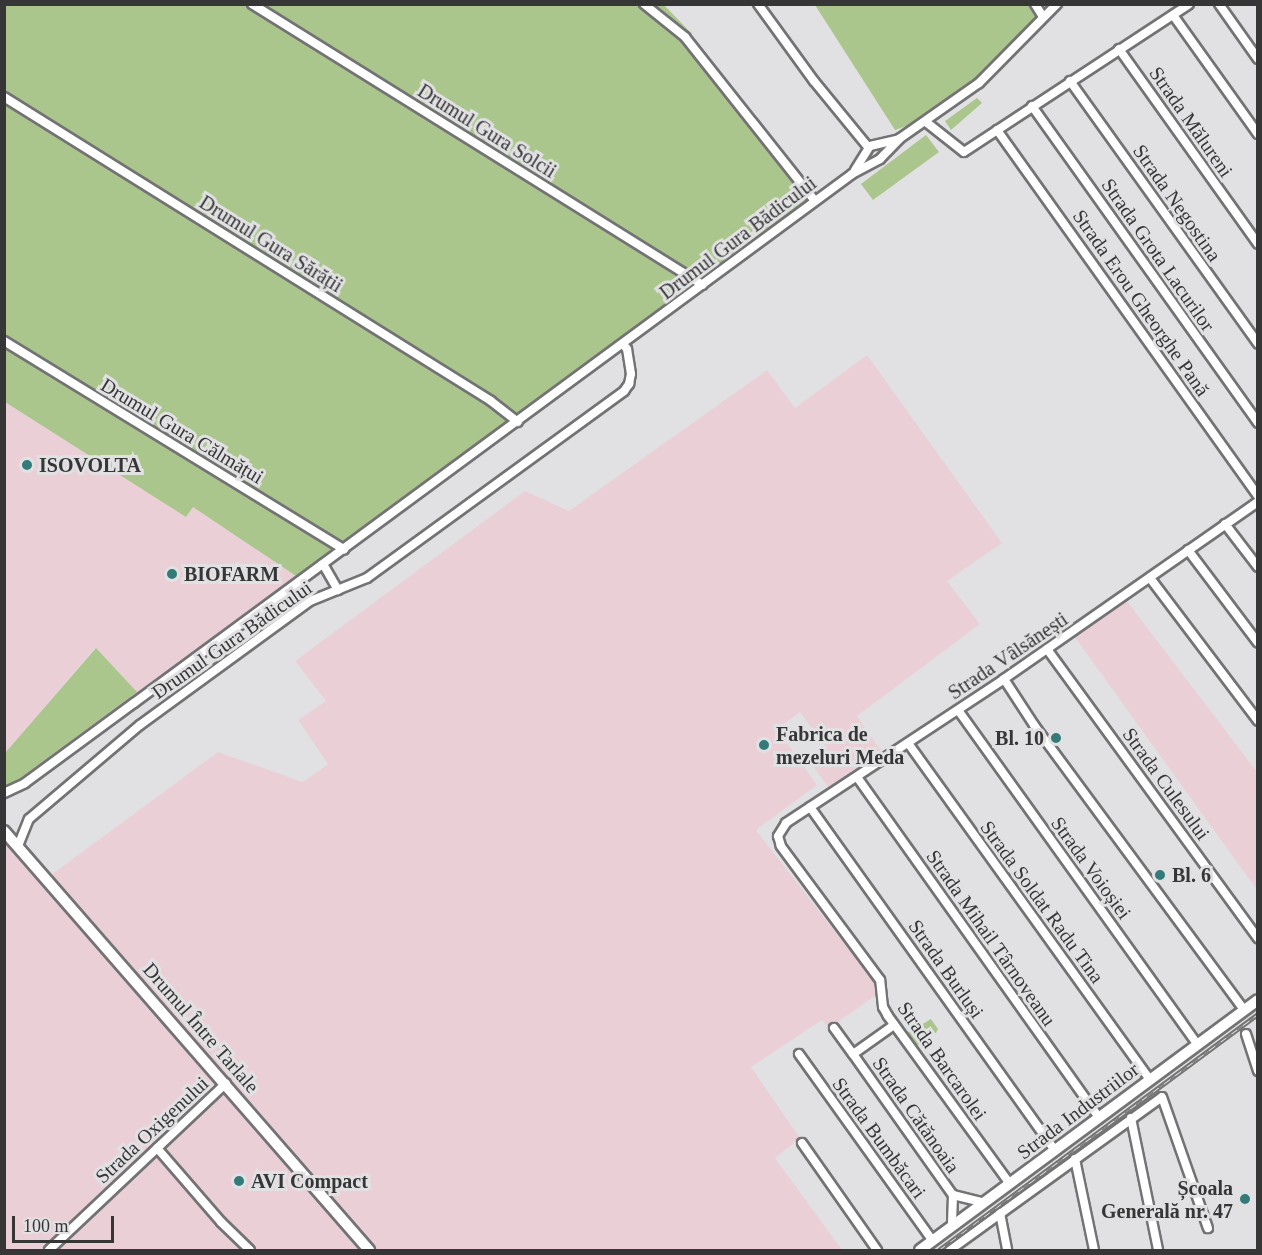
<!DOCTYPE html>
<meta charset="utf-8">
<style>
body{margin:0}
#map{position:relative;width:1262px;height:1255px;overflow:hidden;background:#e1e1e3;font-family:Georgia,serif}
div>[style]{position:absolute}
.industrial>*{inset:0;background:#ead0d6}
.green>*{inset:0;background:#abc68d}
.roads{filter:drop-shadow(2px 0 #737375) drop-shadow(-2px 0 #737375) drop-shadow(0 2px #737375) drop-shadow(0 -2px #737375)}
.street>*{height:8px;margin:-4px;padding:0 4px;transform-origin:4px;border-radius:4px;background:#fff}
.secondary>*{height:10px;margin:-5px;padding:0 5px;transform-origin:5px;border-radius:5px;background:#fff}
.rail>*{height:4.5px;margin-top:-2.25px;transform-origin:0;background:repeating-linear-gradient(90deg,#e1e1e3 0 7px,#747475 0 14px);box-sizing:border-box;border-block:2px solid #747475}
.dots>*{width:16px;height:16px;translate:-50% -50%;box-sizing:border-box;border:3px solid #e1e1e3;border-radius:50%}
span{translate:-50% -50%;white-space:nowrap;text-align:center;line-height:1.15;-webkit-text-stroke:6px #e1e1e3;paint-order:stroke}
.street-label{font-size:20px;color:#363637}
.poi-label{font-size:20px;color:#363637;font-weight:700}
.left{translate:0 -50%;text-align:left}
.right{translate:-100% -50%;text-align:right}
.frame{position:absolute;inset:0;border:6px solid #363637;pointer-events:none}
.scale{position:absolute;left:12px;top:1216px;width:102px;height:27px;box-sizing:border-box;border:3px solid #363637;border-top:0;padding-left:8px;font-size:18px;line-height:21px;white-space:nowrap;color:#363637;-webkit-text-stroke:4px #e1e1e3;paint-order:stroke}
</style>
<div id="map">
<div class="industrial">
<div style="clip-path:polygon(867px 355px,1002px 543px,947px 581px,980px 624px,857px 716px,881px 751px,828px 787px,808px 759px,825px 746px,800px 712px,777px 729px,817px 785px,756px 830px,878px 987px,875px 996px,829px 1028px,822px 1020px,751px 1067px,800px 1138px,775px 1158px,842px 1250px,5px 1250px,4px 822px,51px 875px,218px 752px,303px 782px,328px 764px,298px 720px,326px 701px,295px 661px,525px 491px,569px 511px,767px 370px,795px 408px)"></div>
<div style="clip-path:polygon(5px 402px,186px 516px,193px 506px,299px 578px,137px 692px,95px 648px,5px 753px)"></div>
<div style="clip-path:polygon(1126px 600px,1257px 772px,1257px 890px,1074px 636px)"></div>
</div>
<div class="green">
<div style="clip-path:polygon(1030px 4px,1037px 16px,977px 78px,912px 124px,895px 130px,815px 5px)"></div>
<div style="clip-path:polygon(4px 5px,664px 5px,692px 34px,688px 37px,719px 73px,714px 77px,811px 199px,299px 578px,193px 507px,186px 517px,5px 402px)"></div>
<div style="clip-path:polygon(977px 98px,982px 103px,951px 130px,945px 121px)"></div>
<div style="clip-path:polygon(926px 135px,939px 152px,873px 200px,861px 184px)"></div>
<div style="clip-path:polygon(96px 648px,137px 692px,11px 785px,5px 787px,5px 753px)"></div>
<div style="clip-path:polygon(931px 1019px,938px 1029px,936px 1033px,915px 1047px,906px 1034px)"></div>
</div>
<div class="roads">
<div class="street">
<div style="left:252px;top:4px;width:531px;rotate:31.93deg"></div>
<div style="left:644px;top:4px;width:53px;rotate:38.8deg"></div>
<div style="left:685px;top:37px;width:209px;rotate:51.6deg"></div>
<div style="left:758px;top:4px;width:95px;rotate:54deg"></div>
<div style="left:814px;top:81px;width:85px;rotate:50.7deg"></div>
<div style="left:1035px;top:4px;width:15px;rotate:58deg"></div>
<div style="left:1219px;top:4px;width:67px;rotate:54.7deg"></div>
<div style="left:1173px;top:15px;width:146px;rotate:54.5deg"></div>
<div style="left:1119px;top:49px;width:239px;rotate:54.5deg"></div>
<div style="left:1070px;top:81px;width:323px;rotate:54.4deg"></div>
<div style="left:4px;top:97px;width:574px;rotate:31.97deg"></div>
<div style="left:491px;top:401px;width:34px;rotate:38deg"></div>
<div style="left:1032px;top:106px;width:389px;rotate:54.5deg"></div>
<div style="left:926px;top:122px;width:48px;rotate:38.3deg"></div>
<div style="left:964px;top:152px;width:269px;rotate:-33.3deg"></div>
<div style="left:997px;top:130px;width:450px;rotate:54.5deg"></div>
<div style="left:855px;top:170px;width:28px;rotate:-58deg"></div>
<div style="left:870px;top:146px;width:28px;rotate:-13deg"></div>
<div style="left:4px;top:341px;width:399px;rotate:31.5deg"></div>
<div style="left:1225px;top:524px;width:54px;rotate:52.5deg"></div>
<div style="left:1188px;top:550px;width:116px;rotate:53deg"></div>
<div style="left:323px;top:564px;width:30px;rotate:60deg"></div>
<div style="left:1150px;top:578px;width:179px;rotate:52.9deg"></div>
<div style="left:1047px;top:649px;width:358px;rotate:53.9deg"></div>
<div style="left:1004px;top:679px;width:55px;rotate:56.9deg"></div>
<div style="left:1034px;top:725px;width:354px;rotate:53.6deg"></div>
<div style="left:958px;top:710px;width:412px;rotate:54.4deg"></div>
<div style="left:908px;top:743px;width:415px;rotate:54.3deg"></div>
<div style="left:857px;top:777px;width:418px;rotate:54.6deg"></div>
<div style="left:4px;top:793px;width:23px;rotate:-25deg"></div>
<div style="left:25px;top:783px;width:135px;rotate:-36.3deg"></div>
<div style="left:134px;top:703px;width:892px;rotate:-36.38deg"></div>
<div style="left:852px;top:174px;width:32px;rotate:-28deg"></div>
<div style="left:880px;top:159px;width:28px;rotate:-46deg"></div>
<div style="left:899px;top:139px;width:98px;rotate:-35deg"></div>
<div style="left:979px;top:83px;width:111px;rotate:-45.4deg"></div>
<div style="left:810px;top:807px;width:422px;rotate:54.5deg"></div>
<div style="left:18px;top:846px;width:29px;rotate:-68deg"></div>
<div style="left:29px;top:819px;width:145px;rotate:-40.3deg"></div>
<div style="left:140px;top:725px;width:210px;rotate:-36.1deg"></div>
<div style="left:310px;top:601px;width:61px;rotate:-22deg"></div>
<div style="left:367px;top:578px;width:318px;rotate:-36deg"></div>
<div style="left:624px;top:391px;width:9px;rotate:-54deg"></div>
<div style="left:629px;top:384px;width:10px;rotate:-79deg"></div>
<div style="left:631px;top:374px;width:25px;rotate:-99deg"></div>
<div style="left:627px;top:349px;width:6px;rotate:-129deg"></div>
<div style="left:894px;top:1025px;width:50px;rotate:144.7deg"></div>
<div style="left:853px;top:1054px;width:173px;rotate:54.7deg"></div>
<div style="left:953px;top:1195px;width:31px;rotate:92deg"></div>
<div style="left:834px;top:1028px;width:32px;rotate:54deg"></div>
<div style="left:1246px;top:1034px;width:39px;rotate:72deg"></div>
<div style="left:799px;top:1054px;width:230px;rotate:54.4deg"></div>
<div style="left:1131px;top:1118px;width:135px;rotate:78.4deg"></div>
<div style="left:802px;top:1143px;width:131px;rotate:55deg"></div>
<div style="left:157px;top:1148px;width:98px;rotate:49.1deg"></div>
<div style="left:221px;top:1222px;width:40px;rotate:44deg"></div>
<div style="left:1075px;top:1159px;width:93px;rotate:78.2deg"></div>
<div style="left:1010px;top:1184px;width:208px;rotate:-126deg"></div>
<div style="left:888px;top:1016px;width:10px;rotate:-119deg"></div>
<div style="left:883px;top:1007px;width:27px;rotate:-96deg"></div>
<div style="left:880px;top:980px;width:167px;rotate:-126.5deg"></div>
<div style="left:781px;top:846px;width:10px;rotate:-107deg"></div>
<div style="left:778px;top:836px;width:15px;rotate:-58deg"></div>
<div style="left:786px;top:823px;width:261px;rotate:-33.4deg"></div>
<div style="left:1004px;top:679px;width:310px;rotate:-34.9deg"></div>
<div style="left:953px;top:1195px;width:32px;rotate:14deg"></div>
<div style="left:1000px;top:1213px;width:38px;rotate:79deg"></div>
<div style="left:49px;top:1250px;width:243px;rotate:-43.3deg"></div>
<div style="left:950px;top:1250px;width:261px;rotate:-35.8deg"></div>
<div style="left:1162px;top:1097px;width:139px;rotate:70.7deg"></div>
</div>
<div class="secondary">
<div style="left:4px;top:831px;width:556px;rotate:48.94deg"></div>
<div style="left:920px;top:1250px;width:420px;rotate:-36.5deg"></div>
</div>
</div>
<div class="rail">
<div style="left:939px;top:1250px;width:397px;rotate:-36.5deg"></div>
</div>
<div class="dots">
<div style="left:27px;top:465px;background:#327b78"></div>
<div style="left:172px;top:574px;background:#327b78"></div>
<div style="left:1056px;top:738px;background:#327b78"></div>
<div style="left:764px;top:745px;background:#327b78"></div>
<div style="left:1160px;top:875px;background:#327b78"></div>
<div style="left:239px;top:1181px;background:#327b78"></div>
<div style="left:1245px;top:1199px;background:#327b78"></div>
</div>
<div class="street-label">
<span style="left:1191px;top:122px;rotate:55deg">Strada Mălureni</span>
<span style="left:487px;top:131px;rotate:32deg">Drumul Gura Solcii</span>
<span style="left:1177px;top:203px;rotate:55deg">Strada Negostina</span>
<span style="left:738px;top:238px;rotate:-37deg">Drumul Gura Bădicului</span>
<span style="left:271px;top:244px;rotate:32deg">Drumul Gura Sărății</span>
<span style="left:1158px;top:255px;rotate:55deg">Strada Grota Lacurilor</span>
<span style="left:1141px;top:303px;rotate:55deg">Strada Erou Gheorghe Pană</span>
<span style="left:182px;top:431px;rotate:31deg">Drumul Gura Călmățui</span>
<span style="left:232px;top:640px;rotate:-35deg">Drumul Gura Bădicului</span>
<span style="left:1008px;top:656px;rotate:-34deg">Strada Vâlsănești</span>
<span style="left:1166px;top:784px;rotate:54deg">Strada Culesului</span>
<span style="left:1091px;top:868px;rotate:54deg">Strada Voioșiei</span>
<span style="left:1042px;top:902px;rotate:54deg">Strada Soldat Radu Tina</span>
<span style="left:991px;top:938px;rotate:55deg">Strada Mihail Târnoveanu</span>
<span style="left:946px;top:969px;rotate:55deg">Strada Burluși</span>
<span style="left:201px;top:1028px;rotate:49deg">Drumul Între Tarlale</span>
<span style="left:942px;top:1061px;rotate:55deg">Strada Barcarolei</span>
<span style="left:1078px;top:1111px;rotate:-37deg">Strada Industriilor</span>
<span style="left:916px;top:1115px;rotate:55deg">Strada Cătănoaia</span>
<span style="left:152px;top:1130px;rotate:-43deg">Strada Oxigenului</span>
<span style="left:879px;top:1138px;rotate:54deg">Strada Bumbăcari</span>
</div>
<div class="poi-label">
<span class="left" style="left:39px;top:465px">ISOVOLTA</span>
<span class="left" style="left:184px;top:574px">BIOFARM</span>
<span class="left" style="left:776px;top:746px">Fabrica de<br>mezeluri Meda</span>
<span class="right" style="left:1044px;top:738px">Bl. 10</span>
<span class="left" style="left:1172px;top:875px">Bl. 6</span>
<span class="left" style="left:251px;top:1181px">AVI Compact</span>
<span class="right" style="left:1233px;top:1200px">Școala<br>Generală nr. 47</span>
</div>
<div class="frame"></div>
<div class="scale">100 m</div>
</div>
